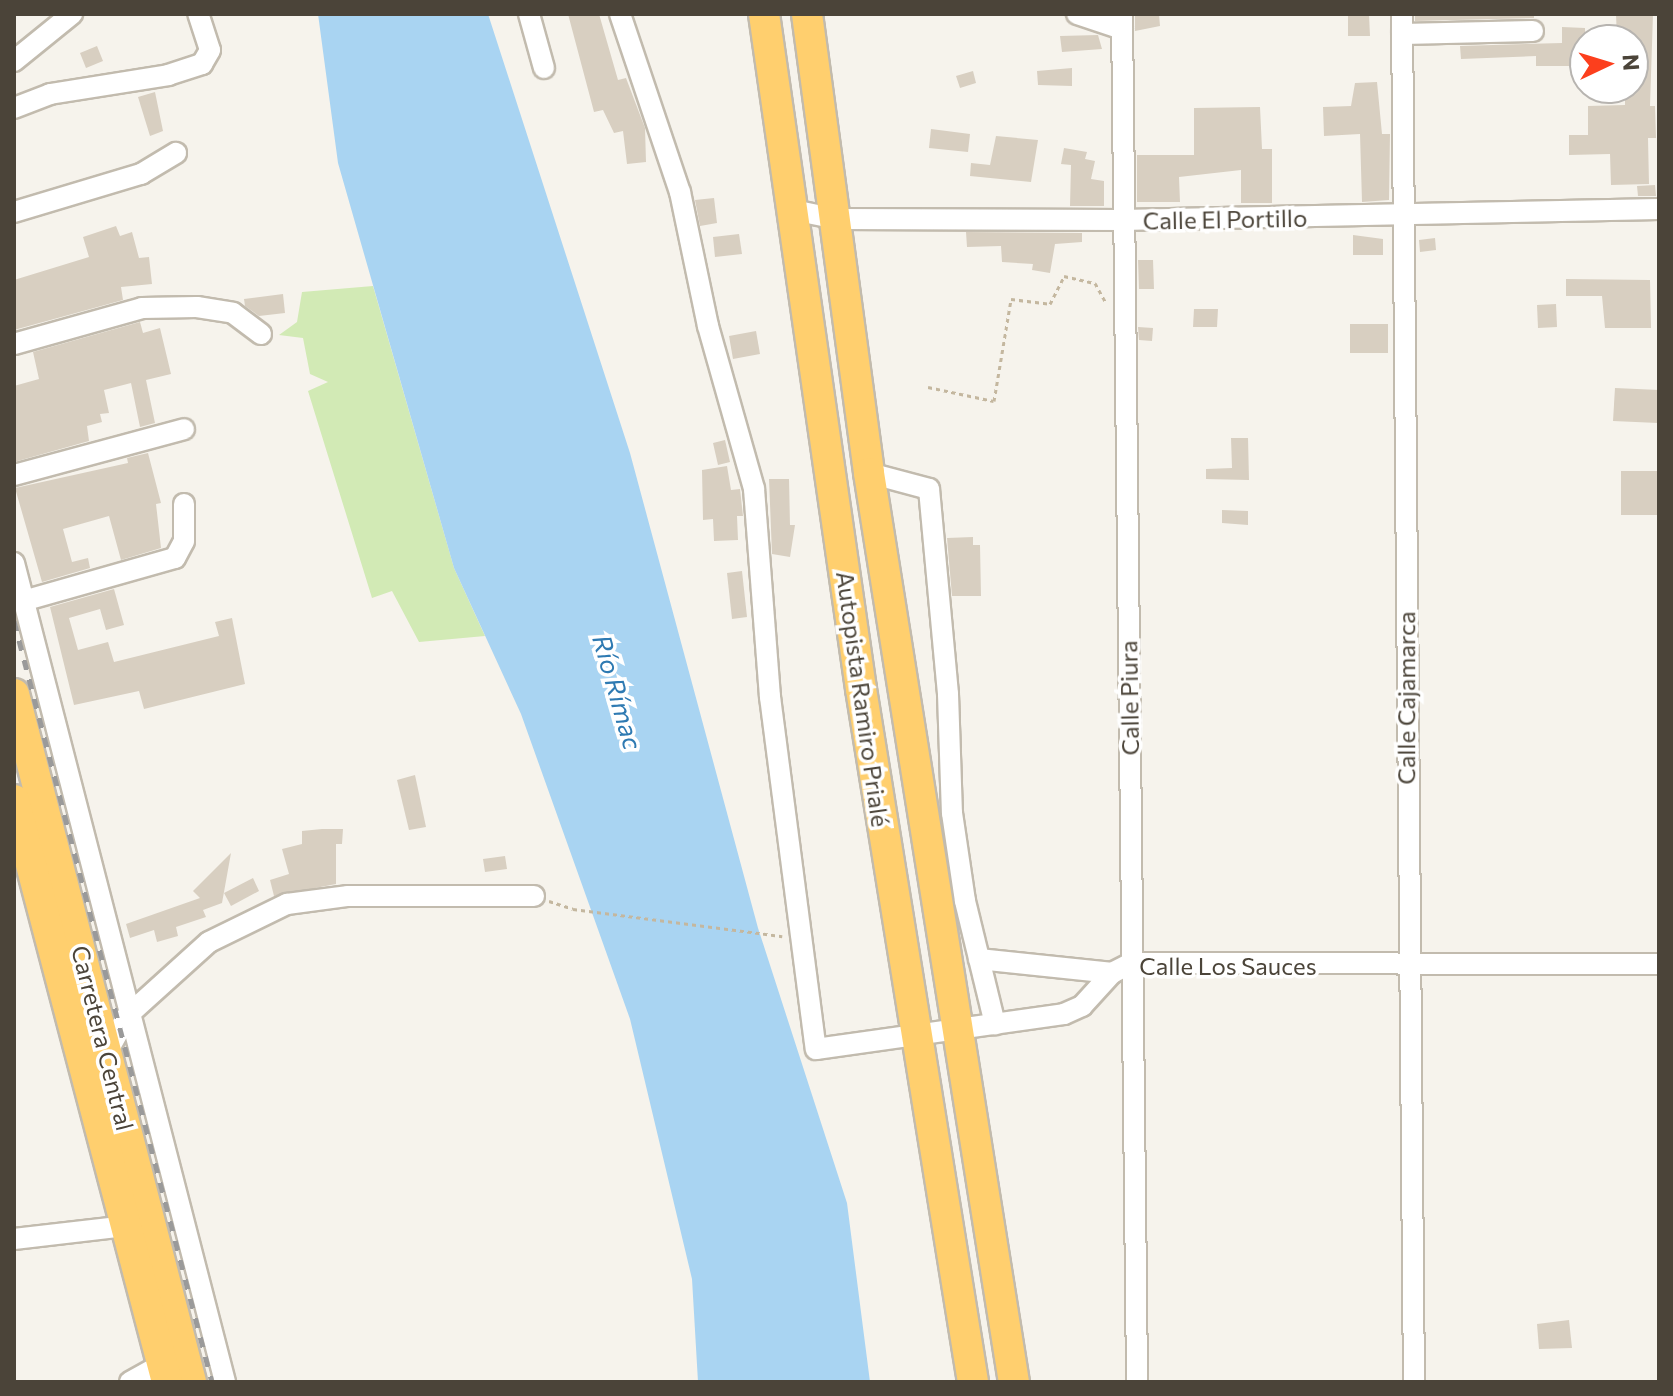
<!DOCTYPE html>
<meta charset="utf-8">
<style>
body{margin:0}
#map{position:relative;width:1673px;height:1396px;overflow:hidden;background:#f6f3ec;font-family:Commissioner,sans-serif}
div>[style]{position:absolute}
.green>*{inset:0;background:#d2eab5}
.water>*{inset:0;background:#a9d4f2}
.building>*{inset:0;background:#d8cfc1}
.path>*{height:3px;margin-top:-1.5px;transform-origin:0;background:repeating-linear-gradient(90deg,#c4b79f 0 4px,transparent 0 8px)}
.roads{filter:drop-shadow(2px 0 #c2bbae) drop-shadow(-2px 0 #c2bbae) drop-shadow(0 2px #c2bbae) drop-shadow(0 -2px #c2bbae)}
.minor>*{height:20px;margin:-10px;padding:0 10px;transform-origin:10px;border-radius:10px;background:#fff}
.highway>*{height:30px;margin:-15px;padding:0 15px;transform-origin:15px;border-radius:15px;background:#ffcf6e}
.rail>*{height:5px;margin-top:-2.5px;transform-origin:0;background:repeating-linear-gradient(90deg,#9a9a9a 0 10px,transparent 0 20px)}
span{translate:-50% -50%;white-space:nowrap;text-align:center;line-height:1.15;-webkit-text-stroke:7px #fff;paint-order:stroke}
.street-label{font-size:24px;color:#4b4439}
.water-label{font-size:26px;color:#2e7ab2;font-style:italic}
.frame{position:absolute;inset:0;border:16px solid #4b4439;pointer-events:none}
.north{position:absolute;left:1569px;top:24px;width:80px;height:80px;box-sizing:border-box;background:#fff;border:2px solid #b7b4b0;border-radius:50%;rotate:86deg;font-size:22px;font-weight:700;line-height:32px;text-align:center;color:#4b4439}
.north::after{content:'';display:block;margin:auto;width:28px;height:36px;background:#fc3f1d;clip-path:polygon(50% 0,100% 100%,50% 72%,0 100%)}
</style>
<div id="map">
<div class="green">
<div style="clip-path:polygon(373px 286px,454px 568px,485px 636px,419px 642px,392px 591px,372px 598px,308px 391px,328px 382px,310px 374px,303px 338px,279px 335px,297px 322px,302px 292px)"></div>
</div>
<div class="water">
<div style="clip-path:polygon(318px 14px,488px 14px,630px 453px,758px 928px,847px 1203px,870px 1382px,698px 1382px,692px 1279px,630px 1019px,521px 714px,454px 568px,338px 163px)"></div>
</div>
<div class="building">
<div style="clip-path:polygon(568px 14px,599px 14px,618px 80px,626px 78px,645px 128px,646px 162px,627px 164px,623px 131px,614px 133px,603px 110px,594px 112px)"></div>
<div style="clip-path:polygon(1135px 14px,1159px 14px,1160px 26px,1135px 31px)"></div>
<div style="clip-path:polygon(1348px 14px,1369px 14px,1370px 36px,1348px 36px)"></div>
<div style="clip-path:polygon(1415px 14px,1534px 14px,1534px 18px,1415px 21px)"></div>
<div style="clip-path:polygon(1616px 14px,1653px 14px,1650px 106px,1655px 106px,1656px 138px,1648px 138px,1649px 184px,1611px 185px,1610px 154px,1569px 155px,1569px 135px,1588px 135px,1588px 106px,1625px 105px,1625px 88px,1633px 88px,1633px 40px,1617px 40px)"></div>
<div style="clip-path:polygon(1562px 27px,1585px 28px,1585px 66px,1536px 66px,1536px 56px,1461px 59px,1460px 46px,1562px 43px)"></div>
<div style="clip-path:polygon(1098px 35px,1102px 49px,1062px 52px,1060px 36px)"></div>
<div style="clip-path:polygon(97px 46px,103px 61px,86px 68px,80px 53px)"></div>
<div style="clip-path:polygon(1072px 68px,1072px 86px,1038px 85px,1037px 71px)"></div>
<div style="clip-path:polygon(973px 71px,976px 83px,960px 88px,956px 76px)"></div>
<div style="clip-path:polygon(1377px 82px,1382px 134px,1390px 134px,1389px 200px,1362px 202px,1360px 134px,1324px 136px,1323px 107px,1351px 106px,1355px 83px)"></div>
<div style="clip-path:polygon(155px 92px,163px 131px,150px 136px,138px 97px)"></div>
<div style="clip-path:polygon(1260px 107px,1262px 149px,1272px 149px,1272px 203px,1241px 203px,1241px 170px,1179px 177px,1180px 202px,1137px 202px,1137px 155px,1194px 155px,1194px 108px)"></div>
<div style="clip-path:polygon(931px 129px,970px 134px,968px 152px,929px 148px)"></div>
<div style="clip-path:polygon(996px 136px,1038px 140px,1031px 182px,970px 176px,971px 163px,990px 165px)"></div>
<div style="clip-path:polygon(1064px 148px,1087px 152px,1085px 159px,1095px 161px,1091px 179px,1104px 181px,1104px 206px,1070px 206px,1071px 165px,1061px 164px)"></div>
<div style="clip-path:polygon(1655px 185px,1656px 196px,1638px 196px,1637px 186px)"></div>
<div style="clip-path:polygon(714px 198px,717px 223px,700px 226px,695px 200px)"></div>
<div style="clip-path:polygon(116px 226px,120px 236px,132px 232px,139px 258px,149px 257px,152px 284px,121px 287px,123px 300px,14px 330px,14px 280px,89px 257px,83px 237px)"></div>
<div style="clip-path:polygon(966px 232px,1082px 233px,1082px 242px,1055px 244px,1050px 273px,1032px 270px,1033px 264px,1002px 262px,1001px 246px,967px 247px)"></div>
<div style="clip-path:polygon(739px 234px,742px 254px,715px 257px,713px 237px)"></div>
<div style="clip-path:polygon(1353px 235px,1383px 239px,1383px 255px,1353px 255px)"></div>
<div style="clip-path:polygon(1435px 238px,1436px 250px,1420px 252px,1419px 240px)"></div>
<div style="clip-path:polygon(1138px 260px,1153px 260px,1154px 289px,1139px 289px)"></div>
<div style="clip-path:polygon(1566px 279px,1650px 280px,1651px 328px,1605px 328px,1602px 296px,1566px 296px)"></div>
<div style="clip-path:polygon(283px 294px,285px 313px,259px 316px,245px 306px,244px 299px)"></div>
<div style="clip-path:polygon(1556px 304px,1557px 327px,1538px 328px,1537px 305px)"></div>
<div style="clip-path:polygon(1194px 309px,1218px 309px,1217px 327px,1193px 327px)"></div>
<div style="clip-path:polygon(140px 322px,143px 333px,160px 328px,171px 374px,146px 380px,155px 423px,140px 427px,131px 383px,104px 390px,109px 413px,100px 414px,102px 422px,87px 426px,89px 441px,14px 462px,14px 386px,39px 379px,33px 352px)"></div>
<div style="clip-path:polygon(1350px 324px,1388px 324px,1388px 353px,1350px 353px)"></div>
<div style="clip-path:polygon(1138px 327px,1153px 328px,1152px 341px,1139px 340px)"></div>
<div style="clip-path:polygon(756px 331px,760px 354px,733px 359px,729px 336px)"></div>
<div style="clip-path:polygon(1615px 388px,1659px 390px,1658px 423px,1613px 421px)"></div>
<div style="clip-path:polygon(1231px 438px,1248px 438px,1249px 480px,1206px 479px,1206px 469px,1232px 468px)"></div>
<div style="clip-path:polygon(725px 440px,730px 462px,718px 465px,713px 443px)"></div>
<div style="clip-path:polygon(148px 453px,161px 503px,156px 504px,161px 548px,121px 560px,109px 516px,63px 529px,72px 562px,88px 558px,90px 568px,42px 582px,15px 488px,128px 463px,127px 458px)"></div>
<div style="clip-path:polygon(727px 466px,731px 490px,740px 489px,743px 516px,737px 516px,738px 540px,714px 541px,713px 519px,703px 520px,702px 470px)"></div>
<div style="clip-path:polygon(1621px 471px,1658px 471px,1657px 515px,1621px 515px)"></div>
<div style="clip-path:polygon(769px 479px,789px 479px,790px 525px,795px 525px,790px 557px,772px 554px)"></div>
<div style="clip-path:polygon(1222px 510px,1248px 511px,1248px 525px,1222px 523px)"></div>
<div style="clip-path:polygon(973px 537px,973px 545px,980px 545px,981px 596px,952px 596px,947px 538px)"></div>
<div style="clip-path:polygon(742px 571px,747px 617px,732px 619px,727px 573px)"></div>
<div style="clip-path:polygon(114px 589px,124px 625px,106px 630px,100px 609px,69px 618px,78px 650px,108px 642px,114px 662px,219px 636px,215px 622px,232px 618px,245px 684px,144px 709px,139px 691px,74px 705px,50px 607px)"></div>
<div style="clip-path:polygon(415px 775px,426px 827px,409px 830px,397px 780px)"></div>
<div style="clip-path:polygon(322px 829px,343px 829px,342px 844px,336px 844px,336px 884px,274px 896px,270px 880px,289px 874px,282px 849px,302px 844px,302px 831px)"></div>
<div style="clip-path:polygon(231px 853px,222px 903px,203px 910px,206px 917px,176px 927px,178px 936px,157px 942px,154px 930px,130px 938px,126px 924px,200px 898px,193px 891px)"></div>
<div style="clip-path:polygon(505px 856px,507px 869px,485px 872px,483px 859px)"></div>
<div style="clip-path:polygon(253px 878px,259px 891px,231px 906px,224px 893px)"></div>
<div style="clip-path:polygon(1569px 1320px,1572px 1348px,1539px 1349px,1537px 1324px)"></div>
</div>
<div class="path">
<div style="left:928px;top:387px;width:67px;rotate:12deg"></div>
<div style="left:994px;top:401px;width:103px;rotate:-80.5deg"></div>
<div style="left:1011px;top:299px;width:39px;rotate:7deg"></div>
<div style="left:1050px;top:304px;width:31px;rotate:-63deg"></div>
<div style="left:1064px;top:276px;width:32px;rotate:13deg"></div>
<div style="left:1095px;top:283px;width:23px;rotate:61deg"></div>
<div style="left:549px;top:901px;width:25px;rotate:18deg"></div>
<div style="left:573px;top:909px;width:211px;rotate:7.4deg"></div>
</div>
<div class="roads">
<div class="minor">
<div style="left:529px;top:14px;width:56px;rotate:74.5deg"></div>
<div style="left:620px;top:14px;width:188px;rotate:71.4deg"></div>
<div style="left:680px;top:192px;width:137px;rotate:78.2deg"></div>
<div style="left:708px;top:326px;width:169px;rotate:74.2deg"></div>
<div style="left:754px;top:489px;width:209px;rotate:85.6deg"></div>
<div style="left:770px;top:697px;width:355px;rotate:82.6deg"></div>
<div style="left:816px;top:1049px;width:250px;rotate:-8deg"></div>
<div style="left:1064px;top:1014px;width:20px;rotate:-24deg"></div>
<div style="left:1082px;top:1006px;width:45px;rotate:-47.7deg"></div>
<div style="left:1112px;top:973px;width:22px;rotate:-27deg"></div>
<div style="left:1132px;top:963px;width:527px;rotate:0.11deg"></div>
<div style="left:1077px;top:14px;width:47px;rotate:18.4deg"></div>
<div style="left:1122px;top:14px;width:1368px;rotate:89.37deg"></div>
<div style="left:1402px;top:14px;width:1368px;rotate:89.5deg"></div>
<div style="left:1402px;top:34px;width:131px;rotate:-1.3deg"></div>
<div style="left:14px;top:61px;width:75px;rotate:-39deg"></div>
<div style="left:14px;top:108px;width:39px;rotate:-21deg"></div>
<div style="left:50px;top:94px;width:120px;rotate:-9.1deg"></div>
<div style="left:168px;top:75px;width:36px;rotate:-18deg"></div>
<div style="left:202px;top:64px;width:16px;rotate:-60deg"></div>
<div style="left:210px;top:50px;width:38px;rotate:-108deg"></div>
<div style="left:793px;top:210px;width:45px;rotate:11.6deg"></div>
<div style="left:837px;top:219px;width:284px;rotate:0.2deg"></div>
<div style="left:1121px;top:220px;width:538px;rotate:-1.17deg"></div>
<div style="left:14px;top:212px;width:133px;rotate:-16.7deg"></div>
<div style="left:141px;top:174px;width:41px;rotate:-31deg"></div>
<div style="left:14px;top:344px;width:133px;rotate:-15.7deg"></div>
<div style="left:142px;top:308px;width:55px;rotate:-1deg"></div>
<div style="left:197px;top:307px;width:36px;rotate:9deg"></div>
<div style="left:233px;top:313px;width:35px;rotate:37deg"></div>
<div style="left:869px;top:473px;width:62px;rotate:14.9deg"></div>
<div style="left:929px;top:489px;width:206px;rotate:84.7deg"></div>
<div style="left:948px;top:694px;width:119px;rotate:88.1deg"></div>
<div style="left:952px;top:813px;width:89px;rotate:81.6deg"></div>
<div style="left:965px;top:901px;width:127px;rotate:76.3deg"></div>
<div style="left:14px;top:475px;width:176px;rotate:-15.1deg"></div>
<div style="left:14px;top:563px;width:846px;rotate:75.55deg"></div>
<div style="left:23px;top:601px;width:158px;rotate:-15.8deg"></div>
<div style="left:175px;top:558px;width:19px;rotate:-62deg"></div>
<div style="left:184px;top:541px;width:37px;rotate:-90deg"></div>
<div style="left:979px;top:959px;width:134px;rotate:6deg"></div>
<div style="left:104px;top:1058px;width:48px;rotate:-61.3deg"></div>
<div style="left:127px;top:1016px;width:110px;rotate:-42.1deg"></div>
<div style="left:209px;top:942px;width:87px;rotate:-26deg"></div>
<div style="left:287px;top:904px;width:62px;rotate:-7.5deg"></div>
<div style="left:348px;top:896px;width:186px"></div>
<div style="left:14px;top:1239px;width:114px;rotate:-6.6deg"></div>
<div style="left:130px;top:1382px;width:37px;rotate:-29deg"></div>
</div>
<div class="highway">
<div style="left:764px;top:14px;width:682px;rotate:81.82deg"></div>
<div style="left:861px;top:689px;width:702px;rotate:80.82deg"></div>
<div style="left:807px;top:14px;width:463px;rotate:82.3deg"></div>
<div style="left:869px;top:473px;width:920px;rotate:80.94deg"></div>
<div style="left:14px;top:694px;width:710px;rotate:75.57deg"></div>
<div style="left:14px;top:800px;width:602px;rotate:75.27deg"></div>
</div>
</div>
<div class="rail">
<div style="left:14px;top:621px;width:786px;rotate:75.42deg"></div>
</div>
<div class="street-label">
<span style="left:1225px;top:219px;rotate:-1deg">Calle El Portillo</span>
<span style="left:1129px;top:698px;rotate:-91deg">Calle Piura</span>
<span style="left:1406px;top:698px;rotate:-90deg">Calle Cajamarca</span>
<span style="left:863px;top:699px;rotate:82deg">Autopista Ramiro Prialé</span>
<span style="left:1228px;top:966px">Calle Los Sauces</span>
<span style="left:103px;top:1038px;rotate:76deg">Carretera Central</span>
</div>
<div class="water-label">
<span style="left:618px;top:692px;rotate:74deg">Río Rímac</span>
</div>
<div class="frame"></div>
<div class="north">N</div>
</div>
